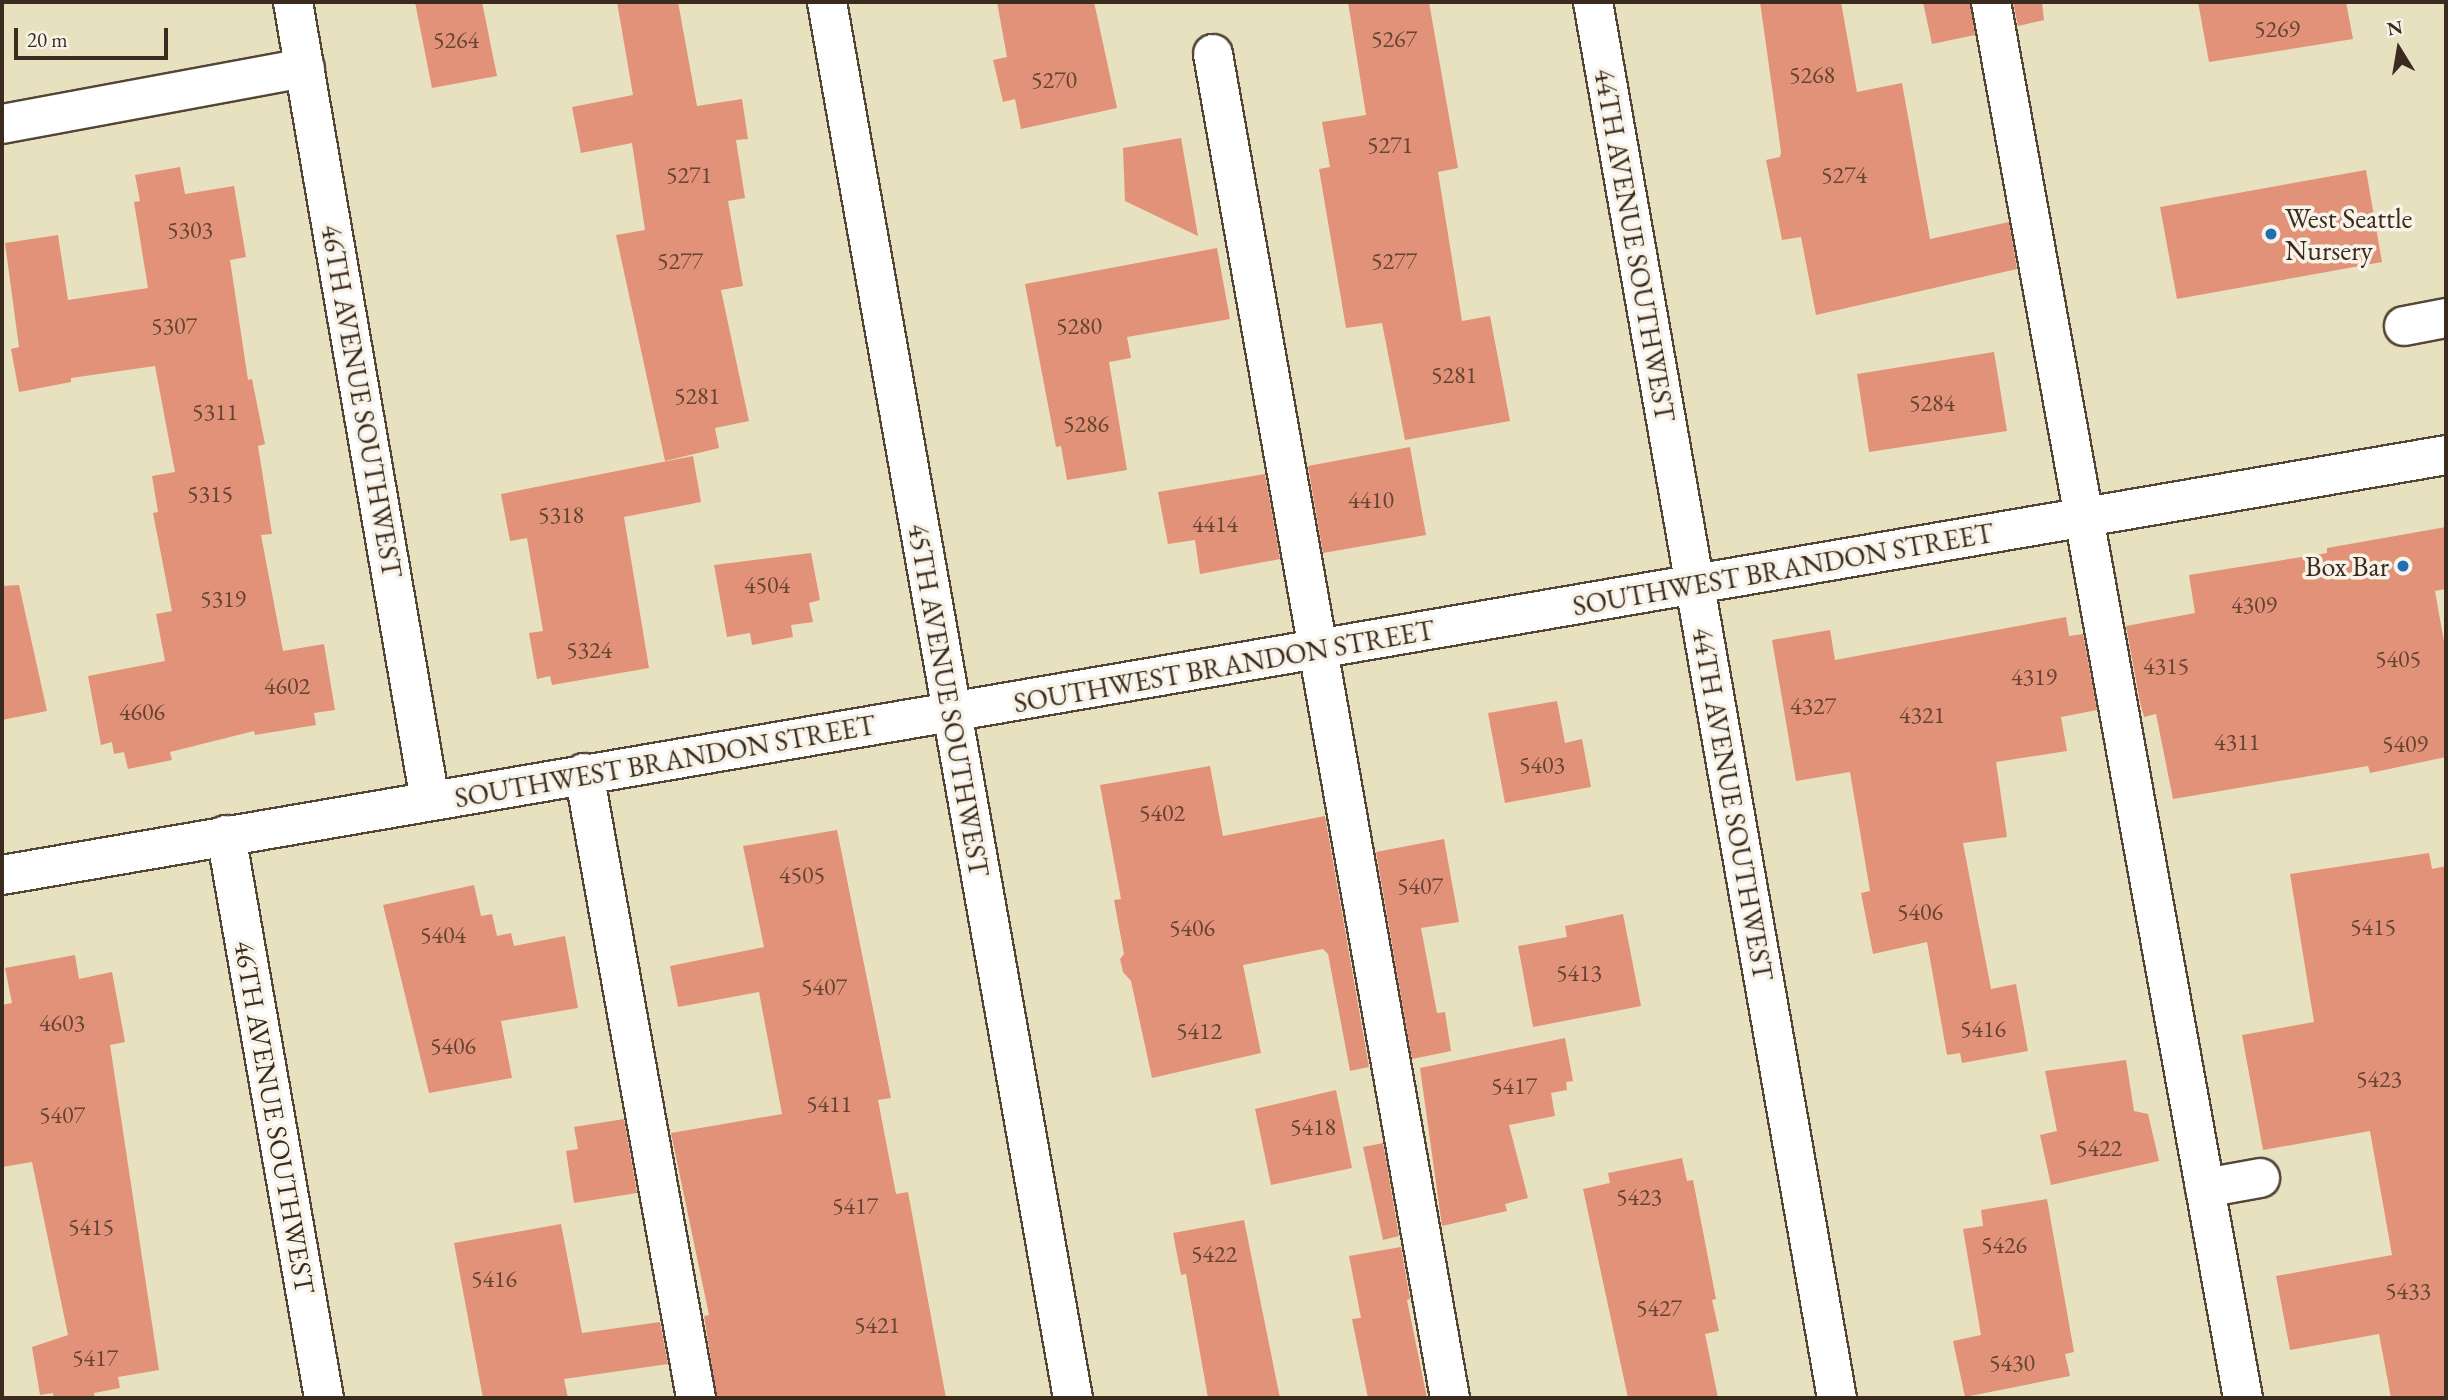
<!DOCTYPE html>
<style>
body{margin:0}
#map{position:relative;width:2448px;height:1400px;overflow:hidden;background:#e7e1c0;font-family:"EB Garamond",serif}
div>[style]{position:absolute}
.building>*{inset:0;background:#e29278}
.roads{filter:drop-shadow(2px 0 #554536) drop-shadow(-2px 0 #554536) drop-shadow(0 2px #554536) drop-shadow(0 -2px #554536)}
.minor>*{height:38px;margin:-19px;padding:0 19px;transform-origin:19px;border-radius:19px;background:#fff}
.dots>*{width:19px;height:19px;translate:-50% -50%;box-sizing:border-box;border:4px solid #f7f3e8;border-radius:50%}
span{translate:-50% -50%;white-space:nowrap;text-align:center;line-height:1.15;-webkit-text-stroke:7px #f7f3e8;paint-order:stroke}
.number-label{font-size:24px;color:#654434}
.number-label span{-webkit-text-stroke-width:0}
.poi-label{font-size:28px;color:#3b2a1e}
.left{translate:0 -50%;text-align:left}
.right{translate:-100% -50%;text-align:right}
.street-label{font-size:28px;color:#3b2a1e}
.frame{position:absolute;inset:0;border:4px solid #3b2a1e;pointer-events:none}
.north{position:absolute;left:2364px;top:14px;width:70px;height:70px;-webkit-text-stroke:5px #f7f3e8;paint-order:stroke;rotate:349deg;font-size:19px;font-weight:700;line-height:28px;text-align:center;color:#3b2a1e}
.north::after{content:'';display:block;margin:auto;width:24px;height:32px;background:#3b2a1e;clip-path:polygon(50% 0,100% 100%,50% 72%,0 100%)}
.scale{position:absolute;left:14px;top:28px;width:154px;height:32px;box-sizing:border-box;border:4px solid #3b2a1e;border-top:0;padding-left:9px;font-size:21px;line-height:24px;white-space:nowrap;color:#3b2a1e;-webkit-text-stroke:5px #f7f3e8;paint-order:stroke}
</style>
<div id="map">
<div class="building">
<div style="clip-path:polygon(415px 2px,482px 2px,497px 76px,432px 88px)"></div>
<div style="clip-path:polygon(617px 2px,678px 2px,697px 106px,742px 99px,748px 139px,736px 140px,745px 198px,728px 201px,743px 286px,721px 290px,749px 421px,715px 428px,719px 448px,665px 461px,616px 235px,645px 230px,632px 143px,581px 153px,572px 107px,633px 95px)"></div>
<div style="clip-path:polygon(997px 2px,1094px 2px,1117px 108px,1021px 129px,1015px 99px,1003px 102px,993px 60px,1007px 57px)"></div>
<div style="clip-path:polygon(1348px 2px,1429px 2px,1458px 168px,1438px 172px,1462px 321px,1490px 316px,1510px 421px,1405px 440px,1382px 323px,1346px 328px,1319px 169px,1330px 167px,1322px 122px,1366px 115px)"></div>
<div style="clip-path:polygon(1760px 2px,1841px 2px,1857px 92px,1902px 83px,1930px 239px,2009px 222px,2017px 269px,1816px 315px,1801px 237px,1782px 240px,1766px 160px,1780px 157px,1781px 152px)"></div>
<div style="clip-path:polygon(1923px 2px,1970px 2px,1975px 35px,1932px 44px)"></div>
<div style="clip-path:polygon(2013px 2px,2042px 2px,2044px 20px,2018px 26px)"></div>
<div style="clip-path:polygon(2198px 2px,2346px 2px,2353px 39px,2209px 62px)"></div>
<div style="clip-path:polygon(1181px 138px,1198px 236px,1125px 201px,1123px 148px)"></div>
<div style="clip-path:polygon(180px 167px,185px 194px,234px 186px,246px 257px,230px 260px,248px 380px,252px 379px,265px 444px,258px 446px,272px 534px,261px 535px,283px 651px,324px 644px,335px 710px,314px 713px,316px 725px,255px 735px,254px 731px,170px 752px,172px 760px,128px 769px,124px 752px,114px 754px,112px 742px,101px 745px,88px 676px,165px 661px,156px 614px,172px 611px,153px 513px,158px 512px,152px 476px,175px 472px,155px 366px,71px 378px,71px 382px,19px 392px,11px 349px,19px 347px,5px 243px,58px 235px,68px 300px,148px 288px,134px 202px,140px 201px,135px 175px)"></div>
<div style="clip-path:polygon(2366px 170px,2382px 262px,2177px 299px,2160px 207px)"></div>
<div style="clip-path:polygon(1217px 248px,1230px 319px,1127px 337px,1131px 358px,1109px 362px,1127px 470px,1067px 480px,1061px 446px,1056px 447px,1025px 284px)"></div>
<div style="clip-path:polygon(1994px 352px,2007px 431px,1869px 452px,1857px 374px)"></div>
<div style="clip-path:polygon(1410px 447px,1426px 535px,1323px 553px,1308px 466px)"></div>
<div style="clip-path:polygon(693px 456px,701px 502px,624px 517px,649px 668px,552px 685px,550px 676px,537px 679px,529px 633px,543px 631px,527px 538px,510px 541px,501px 494px)"></div>
<div style="clip-path:polygon(1265px 474px,1280px 559px,1200px 574px,1195px 540px,1168px 544px,1158px 492px)"></div>
<div style="clip-path:polygon(2446px 527px,2446px 589px,2435px 591px,2446px 653px,2446px 757px,2370px 773px,2368px 766px,2173px 799px,2156px 714px,2144px 717px,2140px 702px,2126px 626px,2195px 613px,2189px 575px,2327px 553px,2327px 548px)"></div>
<div style="clip-path:polygon(811px 553px,820px 600px,809px 603px,813px 622px,791px 625px,793px 637px,752px 645px,750px 633px,727px 637px,714px 565px)"></div>
<div style="clip-path:polygon(19px 585px,47px 711px,2px 720px,2px 586px)"></div>
<div style="clip-path:polygon(2066px 617px,2069px 636px,2083px 634px,2097px 710px,2061px 717px,2067px 751px,1996px 762px,2007px 837px,1963px 843px,1991px 989px,2016px 984px,2028px 1051px,1962px 1063px,1960px 1053px,1947px 1055px,1927px 942px,1873px 954px,1861px 893px,1870px 891px,1850px 772px,1796px 781px,1772px 640px,1830px 630px,1835px 660px)"></div>
<div style="clip-path:polygon(1557px 701px,1565px 743px,1582px 739px,1591px 787px,1505px 803px,1488px 713px)"></div>
<div style="clip-path:polygon(1210px 766px,1223px 836px,1325px 816px,1369px 1067px,1350px 1071px,1328px 954px,1323px 949px,1243px 965px,1261px 1053px,1152px 1078px,1131px 981px,1123px 972px,1120px 959px,1124px 954px,1114px 900px,1121px 899px,1100px 785px)"></div>
<div style="clip-path:polygon(837px 830px,891px 1098px,878px 1100px,896px 1194px,908px 1192px,946px 1398px,717px 1398px,704px 1316px,709px 1315px,671px 1133px,782px 1114px,759px 992px,678px 1007px,670px 966px,764px 947px,743px 846px)"></div>
<div style="clip-path:polygon(1444px 839px,1459px 922px,1421px 928px,1437px 1013px,1445px 1012px,1451px 1051px,1412px 1059px,1376px 852px)"></div>
<div style="clip-path:polygon(2429px 853px,2432px 869px,2446px 866px,2446px 1398px,2391px 1398px,2379px 1334px,2290px 1350px,2276px 1276px,2392px 1255px,2370px 1131px,2263px 1150px,2242px 1035px,2314px 1022px,2290px 874px)"></div>
<div style="clip-path:polygon(474px 885px,481px 916px,492px 914px,497px 936px,511px 933px,514px 946px,565px 936px,578px 1008px,501px 1021px,512px 1078px,429px 1093px,383px 905px)"></div>
<div style="clip-path:polygon(1623px 914px,1641px 1006px,1533px 1027px,1518px 946px,1567px 937px,1565px 926px)"></div>
<div style="clip-path:polygon(75px 955px,79px 979px,112px 972px,125px 1042px,110px 1045px,159px 1370px,118px 1377px,120px 1388px,94px 1393px,95px 1398px,54px 1398px,53px 1393px,40px 1395px,32px 1347px,68px 1335px,32px 1162px,2px 1167px,2px 1005px,12px 1003px,5px 968px)"></div>
<div style="clip-path:polygon(1565px 1038px,1573px 1081px,1566px 1082px,1567px 1090px,1551px 1093px,1555px 1116px,1509px 1125px,1528px 1198px,1505px 1204px,1507px 1211px,1442px 1226px,1420px 1068px)"></div>
<div style="clip-path:polygon(2126px 1060px,2134px 1111px,2148px 1114px,2159px 1161px,2051px 1185px,2040px 1135px,2057px 1131px,2045px 1071px)"></div>
<div style="clip-path:polygon(1336px 1090px,1352px 1168px,1271px 1185px,1255px 1109px)"></div>
<div style="clip-path:polygon(624px 1119px,637px 1193px,574px 1203px,566px 1151px,578px 1149px,574px 1127px)"></div>
<div style="clip-path:polygon(1383px 1143px,1399px 1236px,1383px 1240px,1363px 1147px)"></div>
<div style="clip-path:polygon(1682px 1158px,1687px 1181px,1693px 1180px,1716px 1299px,1712px 1300px,1719px 1331px,1705px 1334px,1718px 1398px,1628px 1398px,1583px 1189px,1610px 1183px,1608px 1173px)"></div>
<div style="clip-path:polygon(2047px 1199px,2074px 1352px,2065px 1354px,2070px 1376px,1965px 1397px,1953px 1341px,1981px 1335px,1963px 1229px,1983px 1226px,1981px 1210px)"></div>
<div style="clip-path:polygon(1244px 1220px,1280px 1398px,1208px 1398px,1186px 1274px,1181px 1275px,1173px 1233px)"></div>
<div style="clip-path:polygon(561px 1224px,582px 1333px,660px 1322px,668px 1364px,564px 1379px,568px 1398px,483px 1398px,454px 1243px)"></div>
<div style="clip-path:polygon(1401px 1247px,1410px 1299px,1407px 1300px,1427px 1398px,1368px 1398px,1352px 1319px,1361px 1318px,1349px 1256px)"></div>
</div>
<div class="roads">
<div class="minor">
<div style="left:293px;top:2px;width:811px;rotate:80.27deg"></div>
<div style="left:827px;top:2px;width:1418px;rotate:80.01deg"></div>
<div style="left:1593px;top:2px;width:1417px;rotate:80.09deg"></div>
<div style="left:1991px;top:2px;width:1419px;rotate:79.77deg"></div>
<div style="left:1213px;top:54px;width:1365px;rotate:80deg"></div>
<div style="left:2px;top:124px;width:308px;rotate:-10.5deg"></div>
<div style="left:2404px;top:326px;width:43px;rotate:-10.8deg"></div>
<div style="left:584px;top:773px;width:635px;rotate:79.84deg"></div>
<div style="left:226px;top:835px;width:571px;rotate:80.13deg"></div>
<div style="left:2px;top:875px;width:2480px;rotate:-9.75deg"></div>
<div style="left:2205px;top:1188px;width:56px;rotate:-10.3deg"></div>
</div>
</div>
<div class="dots">
<div style="left:2271px;top:234px;background:#1f6fb2"></div>
<div style="left:2403px;top:566px;background:#1f6fb2"></div>
</div>
<div class="number-label">
<span style="left:2277px;top:29px">5269</span>
<span style="left:1394px;top:39px">5267</span>
<span style="left:456px;top:40px">5264</span>
<span style="left:1812px;top:75px">5268</span>
<span style="left:1054px;top:80px">5270</span>
<span style="left:1390px;top:145px">5271</span>
<span style="left:689px;top:175px">5271</span>
<span style="left:1844px;top:175px">5274</span>
<span style="left:190px;top:230px">5303</span>
<span style="left:680px;top:261px">5277</span>
<span style="left:1394px;top:261px">5277</span>
<span style="left:174px;top:326px">5307</span>
<span style="left:1079px;top:326px">5280</span>
<span style="left:1454px;top:375px">5281</span>
<span style="left:697px;top:396px">5281</span>
<span style="left:1932px;top:403px">5284</span>
<span style="left:215px;top:412px">5311</span>
<span style="left:1086px;top:424px">5286</span>
<span style="left:210px;top:494px">5315</span>
<span style="left:1371px;top:500px">4410</span>
<span style="left:561px;top:515px">5318</span>
<span style="left:1215px;top:524px">4414</span>
<span style="left:767px;top:585px">4504</span>
<span style="left:223px;top:599px">5319</span>
<span style="left:2254px;top:605px">4309</span>
<span style="left:589px;top:650px">5324</span>
<span style="left:2398px;top:659px">5405</span>
<span style="left:2166px;top:666px">4315</span>
<span style="left:2034px;top:677px">4319</span>
<span style="left:287px;top:686px">4602</span>
<span style="left:1813px;top:706px">4327</span>
<span style="left:142px;top:712px">4606</span>
<span style="left:1922px;top:715px">4321</span>
<span style="left:2237px;top:742px">4311</span>
<span style="left:2405px;top:744px">5409</span>
<span style="left:1542px;top:765px">5403</span>
<span style="left:1162px;top:813px">5402</span>
<span style="left:802px;top:875px">4505</span>
<span style="left:1420px;top:886px">5407</span>
<span style="left:1920px;top:912px">5406</span>
<span style="left:2373px;top:927px">5415</span>
<span style="left:1192px;top:928px">5406</span>
<span style="left:443px;top:935px">5404</span>
<span style="left:1579px;top:973px">5413</span>
<span style="left:824px;top:987px">5407</span>
<span style="left:62px;top:1023px">4603</span>
<span style="left:1983px;top:1029px">5416</span>
<span style="left:1199px;top:1031px">5412</span>
<span style="left:453px;top:1046px">5406</span>
<span style="left:2379px;top:1079px">5423</span>
<span style="left:1514px;top:1086px">5417</span>
<span style="left:829px;top:1104px">5411</span>
<span style="left:62px;top:1115px">5407</span>
<span style="left:1313px;top:1127px">5418</span>
<span style="left:2099px;top:1148px">5422</span>
<span style="left:1639px;top:1197px">5423</span>
<span style="left:855px;top:1206px">5417</span>
<span style="left:91px;top:1227px">5415</span>
<span style="left:2004px;top:1245px">5426</span>
<span style="left:1214px;top:1254px">5422</span>
<span style="left:494px;top:1279px">5416</span>
<span style="left:2408px;top:1291px">5433</span>
<span style="left:1659px;top:1308px">5427</span>
<span style="left:877px;top:1325px">5421</span>
<span style="left:95px;top:1358px">5417</span>
<span style="left:2012px;top:1363px">5430</span>
</div>
<div class="poi-label">
<span class="left" style="left:2285px;top:234px">West Seattle<br>Nursery</span>
<span class="right" style="left:2389px;top:566px">Box Bar</span>
</div>
<div class="street-label">
<span style="left:1635px;top:245px;rotate:80deg">44TH AVENUE SOUTHWEST</span>
<span style="left:362px;top:401px;rotate:80deg">46TH AVENUE SOUTHWEST</span>
<span style="left:1783px;top:569px;rotate:-10deg">SOUTHWEST BRANDON STREET</span>
<span style="left:1224px;top:666px;rotate:-10deg">SOUTHWEST BRANDON STREET</span>
<span style="left:949px;top:700px;rotate:80deg">45TH AVENUE SOUTHWEST</span>
<span style="left:665px;top:761px;rotate:-10deg">SOUTHWEST BRANDON STREET</span>
<span style="left:1733px;top:804px;rotate:80deg">44TH AVENUE SOUTHWEST</span>
<span style="left:275px;top:1117px;rotate:80deg">46TH AVENUE SOUTHWEST</span>
</div>
<div class="frame"></div>
<div class="north">N</div>
<div class="scale">20 m</div>
</div>
